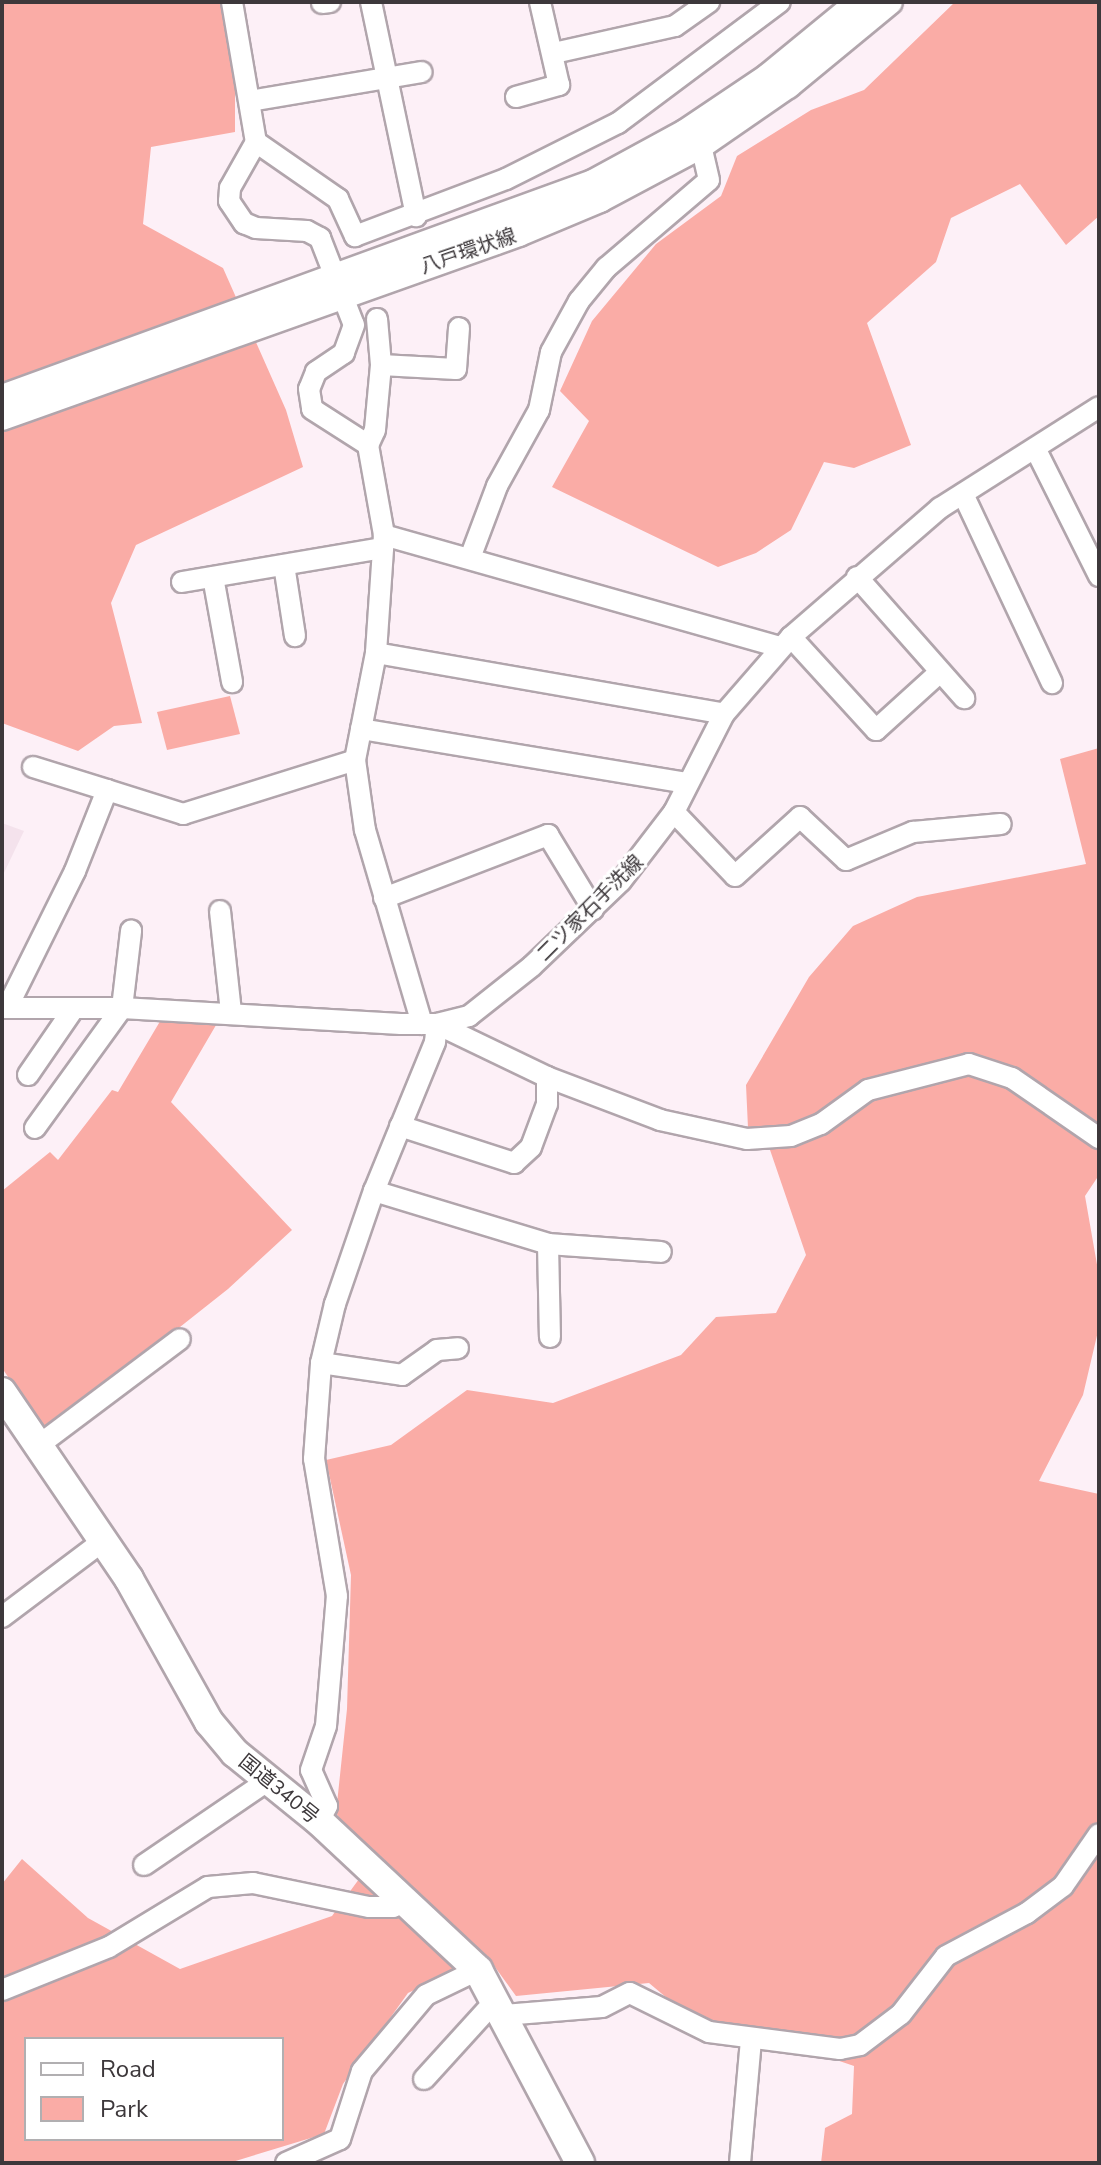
<!DOCTYPE html>
<meta charset="utf-8">
<style>
body{margin:0}
#map{position:relative;width:1101px;height:2165px;overflow:hidden;background:#fdf0f7;font-family:"Nunito Sans","Noto Sans JP",sans-serif}
div>[style]{position:absolute}
.built>*{inset:0;background:#f4e2ec}
.green>*{inset:0;background:#faaca6}
.roads{filter:drop-shadow(2px 0 #b1a5ac) drop-shadow(-2px 0 #b1a5ac) drop-shadow(0 2px #b1a5ac) drop-shadow(0 -2px #b1a5ac)}
.minor>*{height:20px;margin:-10px;padding:0 10px;transform-origin:10px;border-radius:10px;background:#fff}
.major>*{height:24px;margin:-12px;padding:0 12px;transform-origin:12px;border-radius:12px;background:#fff}
.highway>*{height:28px;margin:-14px;padding:0 14px;transform-origin:14px;border-radius:14px;background:#fff}
span{translate:-50% -50%;white-space:nowrap;text-align:center;line-height:1.15;-webkit-text-stroke:6px #fff;paint-order:stroke}
.street-label{font-size:20px;color:#3d383b}
.frame{position:absolute;inset:0;border:4px solid #3d383b;pointer-events:none}
.legend{position:absolute;left:24px;top:2037px;width:260px;height:104px;box-sizing:border-box;background:#fff;border:2px solid #b1afb1;margin:0;padding:10px 14px;list-style:none;font-size:24px;color:#3d383b}
.legend li{display:flex;align-items:center;gap:16px;height:40px}
.legend b{width:40px;border:2px solid #b1afb1}
</style>
<div id="map">
<div class="built">
<div style="clip-path:polygon(2px 823px,24px 831px,2px 877px)"></div>
</div>
<div class="green">
<div style="clip-path:polygon(2px 2px,228px 2px,235px 43px,235px 132px,151px 147px,143px 224px,223px 268px,286px 410px,303px 467px,136px 545px,111px 603px,142px 723px,114px 726px,78px 751px,2px 723px)"></div>
<div style="clip-path:polygon(955px 2px,1099px 2px,1099px 216px,1066px 245px,1020px 184px,951px 218px,936px 262px,867px 323px,911px 445px,854px 468px,824px 462px,791px 530px,756px 553px,718px 567px,552px 487px,589px 421px,560px 391px,592px 321px,656px 244px,721px 196px,737px 156px,811px 110px,864px 90px)"></div>
<div style="clip-path:polygon(230px 696px,240px 734px,167px 750px,157px 712px)"></div>
<div style="clip-path:polygon(evenodd,1099px 748px,1099px 1175px,1085px 1196px,1099px 1276px,1099px 1327px,1083px 1395px,1039px 1481px,1099px 1494px,1099px 2163px,821px 2163px,825px 2128px,852px 2114px,854px 2066px,810px 2051px,716px 2039px,649px 1983px,516px 1996px,487px 1956px,408px 1993px,343px 2084px,324px 2134px,229px 2163px,2px 2163px,2px 1884px,22px 1859px,88px 1918px,180px 1969px,332px 1916px,370px 1864px,336px 1813px,347px 1709px,351px 1575px,326px 1460px,391px 1445px,467px 1390px,553px 1403px,681px 1355px,716px 1317px,776px 1313px,806px 1255px,769px 1147px,748px 1128px,746px 1085px,809px 977px,853px 926px,917px 897px,1086px 864px,1060px 759px,1099px 748px,26px 2039px,282px 2039px,282px 2139px,26px 2139px,26px 2039px)"></div>
<div style="clip-path:polygon(162px 1018px,219px 1020px,171px 1102px,292px 1230px,228px 1289px,46px 1433px,2px 1368px,2px 1191px,50px 1152px,58px 1160px,112px 1090px,118px 1092px)"></div>
</div>
<div class="roads">
<div class="minor">
<div style="left:232px;top:2px;width:142px;rotate:80.3deg"></div>
<div style="left:256px;top:142px;width:53px;rotate:119.5deg"></div>
<div style="left:230px;top:188px;width:13px;rotate:94deg"></div>
<div style="left:229px;top:201px;width:27px;rotate:56deg"></div>
<div style="left:244px;top:223px;width:13px;rotate:23deg"></div>
<div style="left:256px;top:228px;width:51px;rotate:3.4deg"></div>
<div style="left:307px;top:231px;width:15px;rotate:28deg"></div>
<div style="left:320px;top:238px;width:93px;rotate:68.7deg"></div>
<div style="left:354px;top:325px;width:30px;rotate:110deg"></div>
<div style="left:344px;top:353px;width:34px;rotate:146deg"></div>
<div style="left:316px;top:372px;width:18px;rotate:112deg"></div>
<div style="left:309px;top:389px;width:20px;rotate:81deg"></div>
<div style="left:312px;top:409px;width:67px;rotate:32.7deg"></div>
<div style="left:371px;top:2px;width:219px;rotate:78.1deg"></div>
<div style="left:322px;top:3px;width:8px;rotate:-7deg"></div>
<div style="left:554px;top:53px;width:124px;rotate:-12.6deg"></div>
<div style="left:675px;top:26px;width:42px;rotate:-35.2deg"></div>
<div style="left:516px;top:97px;width:45px;rotate:-15.6deg"></div>
<div style="left:559px;top:85px;width:85px;rotate:-102.9deg"></div>
<div style="left:250px;top:101px;width:174px;rotate:-9.6deg"></div>
<div style="left:256px;top:142px;width:100px;rotate:34.8deg"></div>
<div style="left:338px;top:199px;width:41px;rotate:65.3deg"></div>
<div style="left:355px;top:236px;width:161px;rotate:-20.7deg"></div>
<div style="left:506px;top:179px;width:125px;rotate:-26.6deg"></div>
<div style="left:618px;top:123px;width:202px;rotate:-36.8deg"></div>
<div style="left:377px;top:319px;width:46px;rotate:85deg"></div>
<div style="left:381px;top:365px;width:65px;rotate:95.3deg"></div>
<div style="left:375px;top:430px;width:17px;rotate:115deg"></div>
<div style="left:368px;top:445px;width:91px;rotate:79.9deg"></div>
<div style="left:384px;top:535px;width:118px;rotate:93.9deg"></div>
<div style="left:376px;top:653px;width:109px;rotate:101.1deg"></div>
<div style="left:355px;top:760px;width:71px;rotate:81.9deg"></div>
<div style="left:365px;top:830px;width:202px;rotate:73.6deg"></div>
<div style="left:381px;top:365px;width:75px;rotate:3.1deg"></div>
<div style="left:456px;top:369px;width:41px;rotate:-85.8deg"></div>
<div style="left:1036px;top:450px;width:141px;rotate:63.4deg"></div>
<div style="left:963px;top:494px;width:209px;rotate:64.8deg"></div>
<div style="left:384px;top:535px;width:412px;rotate:15.8deg"></div>
<div style="left:470px;top:558px;width:77px;rotate:-69.4deg"></div>
<div style="left:497px;top:486px;width:87px;rotate:-61.1deg"></div>
<div style="left:539px;top:410px;width:59px;rotate:-78.3deg"></div>
<div style="left:551px;top:352px;width:58px;rotate:-61.2deg"></div>
<div style="left:579px;top:301px;width:43px;rotate:-50.7deg"></div>
<div style="left:606px;top:268px;width:135px;rotate:-40.5deg"></div>
<div style="left:709px;top:180px;width:35px;rotate:-103deg"></div>
<div style="left:284px;top:565px;width:72px;rotate:81.2deg"></div>
<div style="left:213px;top:577px;width:107px;rotate:79.7deg"></div>
<div style="left:857px;top:577px;width:162px;rotate:48.5deg"></div>
<div style="left:182px;top:582px;width:204px;rotate:-9.6deg"></div>
<div style="left:791px;top:637px;width:126px;rotate:47.6deg"></div>
<div style="left:876px;top:730px;width:86px;rotate:-42.2deg"></div>
<div style="left:376px;top:653px;width:353px;rotate:9.9deg"></div>
<div style="left:361px;top:729px;width:331px;rotate:9.4deg"></div>
<div style="left:33px;top:767px;width:77px;rotate:17.3deg"></div>
<div style="left:674px;top:812px;width:88px;rotate:46.4deg"></div>
<div style="left:735px;top:876px;width:88px;rotate:-42.2deg"></div>
<div style="left:800px;top:817px;width:63px;rotate:43.1deg"></div>
<div style="left:846px;top:860px;width:73px;rotate:-22.7deg"></div>
<div style="left:913px;top:832px;width:88px;rotate:-5.2deg"></div>
<div style="left:384px;top:898px;width:176px;rotate:-21deg"></div>
<div style="left:548px;top:835px;width:87px;rotate:58.7deg"></div>
<div style="left:220px;top:911px;width:103px;rotate:83.8deg"></div>
<div style="left:2px;top:1008px;width:120px"></div>
<div style="left:122px;top:1008px;width:279px;rotate:3.3deg"></div>
<div style="left:401px;top:1024px;width:36px"></div>
<div style="left:437px;top:1024px;width:33px;rotate:-14deg"></div>
<div style="left:469px;top:1016px;width:80px;rotate:-38.4deg"></div>
<div style="left:532px;top:966px;width:123px;rotate:-43.7deg"></div>
<div style="left:621px;top:881px;width:87px;rotate:-52.5deg"></div>
<div style="left:674px;top:812px;width:110px;rotate:-63deg"></div>
<div style="left:724px;top:714px;width:102px;rotate:-49deg"></div>
<div style="left:791px;top:637px;width:197px;rotate:-40.9deg"></div>
<div style="left:940px;top:508px;width:188px;rotate:-32.4deg"></div>
<div style="left:7px;top:1008px;width:153px;rotate:-63.6deg"></div>
<div style="left:75px;top:871px;width:87px;rotate:-68.4deg"></div>
<div style="left:107px;top:790px;width:80px;rotate:17.5deg"></div>
<div style="left:183px;top:814px;width:180px;rotate:-17.4deg"></div>
<div style="left:28px;top:1075px;width:81px;rotate:-55.5deg"></div>
<div style="left:400px;top:1126px;width:120px;rotate:18deg"></div>
<div style="left:514px;top:1163px;width:23px;rotate:-43deg"></div>
<div style="left:531px;top:1147px;width:46px;rotate:-69.6deg"></div>
<div style="left:547px;top:1104px;width:27px;rotate:-90deg"></div>
<div style="left:35px;top:1128px;width:148px;rotate:-54.1deg"></div>
<div style="left:122px;top:1008px;width:78px;rotate:-83.3deg"></div>
<div style="left:374px;top:1191px;width:182px;rotate:16.9deg"></div>
<div style="left:548px;top:1244px;width:113px;rotate:4deg"></div>
<div style="left:548px;top:1244px;width:93px;rotate:88.8deg"></div>
<div style="left:321px;top:1363px;width:82px;rotate:8.4deg"></div>
<div style="left:402px;top:1375px;width:43px;rotate:-35.5deg"></div>
<div style="left:437px;top:1350px;width:21px;rotate:-5deg"></div>
<div style="left:39px;top:1445px;width:176px;rotate:-36.9deg"></div>
<div style="left:2px;top:1617px;width:126px;rotate:-37deg"></div>
<div style="left:319px;top:1821px;width:17px;rotate:-62deg"></div>
<div style="left:327px;top:1806px;width:39px;rotate:-114deg"></div>
<div style="left:311px;top:1770px;width:46px;rotate:-71.2deg"></div>
<div style="left:326px;top:1726px;width:130px;rotate:-85.2deg"></div>
<div style="left:337px;top:1596px;width:139px;rotate:-99.5deg"></div>
<div style="left:314px;top:1459px;width:96px;rotate:-85.8deg"></div>
<div style="left:321px;top:1363px;width:61px;rotate:-76.7deg"></div>
<div style="left:335px;top:1304px;width:120px;rotate:-71deg"></div>
<div style="left:374px;top:1191px;width:161px;rotate:-67.7deg"></div>
<div style="left:435px;top:1042px;width:18px;rotate:-84deg"></div>
<div style="left:437px;top:1024px;width:122px;rotate:25.7deg"></div>
<div style="left:547px;top:1077px;width:121px;rotate:20.8deg"></div>
<div style="left:660px;top:1120px;width:89px;rotate:12.3deg"></div>
<div style="left:747px;top:1139px;width:44px;rotate:-3.9deg"></div>
<div style="left:791px;top:1136px;width:32px;rotate:-22deg"></div>
<div style="left:821px;top:1124px;width:58px;rotate:-35.9deg"></div>
<div style="left:868px;top:1090px;width:104px;rotate:-14.4deg"></div>
<div style="left:969px;top:1064px;width:45px;rotate:18deg"></div>
<div style="left:1012px;top:1078px;width:106px;rotate:34.6deg"></div>
<div style="left:144px;top:1865px;width:149px;rotate:-34.3deg"></div>
<div style="left:2px;top:1990px;width:115px;rotate:-21.9deg"></div>
<div style="left:109px;top:1947px;width:116px;rotate:-31.2deg"></div>
<div style="left:208px;top:1887px;width:45px;rotate:-5.1deg"></div>
<div style="left:253px;top:1883px;width:118px;rotate:11.7deg"></div>
<div style="left:369px;top:1907px;width:24px"></div>
<div style="left:393px;top:1907px;width:16px;rotate:-27deg"></div>
<div style="left:504px;top:2015px;width:98px;rotate:-4.7deg"></div>
<div style="left:602px;top:2007px;width:31px;rotate:-27deg"></div>
<div style="left:630px;top:1993px;width:88px;rotate:26.3deg"></div>
<div style="left:709px;top:2032px;width:132px;rotate:7.4deg"></div>
<div style="left:840px;top:2049px;width:20px;rotate:-11deg"></div>
<div style="left:860px;top:2045px;width:51px;rotate:-37.1deg"></div>
<div style="left:901px;top:2014px;width:73px;rotate:-52.2deg"></div>
<div style="left:946px;top:1956px;width:92px;rotate:-28deg"></div>
<div style="left:1027px;top:1913px;width:45px;rotate:-36.9deg"></div>
<div style="left:1063px;top:1886px;width:63px;rotate:-55.3deg"></div>
<div style="left:424px;top:2079px;width:107px;rotate:-47.7deg"></div>
<div style="left:286px;top:2163px;width:59px;rotate:-24deg"></div>
<div style="left:340px;top:2139px;width:71px;rotate:-72.1deg"></div>
<div style="left:362px;top:2071px;width:99px;rotate:-49.9deg"></div>
<div style="left:426px;top:1995px;width:58px;rotate:-25.7deg"></div>
<div style="left:740px;top:2163px;width:123px;rotate:-84.9deg"></div>
</div>
<div class="major">
<div style="left:2px;top:397px;width:629px;rotate:-19.99deg"></div>
<div style="left:593px;top:182px;width:105px;rotate:-28.5deg"></div>
<div style="left:685px;top:132px;width:100px;rotate:-34deg"></div>
<div style="left:768px;top:76px;width:117px;rotate:-39.4deg"></div>
<div style="left:2px;top:418px;width:549px;rotate:-19.59deg"></div>
<div style="left:519px;top:234px;width:88px;rotate:-22.8deg"></div>
<div style="left:600px;top:200px;width:115px;rotate:-28.1deg"></div>
<div style="left:701px;top:146px;width:106px;rotate:-34.6deg"></div>
<div style="left:788px;top:86px;width:132px;rotate:-39.5deg"></div>
</div>
<div class="highway">
<div style="left:2px;top:1392px;width:226px;rotate:55.8deg"></div>
<div style="left:129px;top:1579px;width:164px;rotate:60.8deg"></div>
<div style="left:209px;top:1722px;width:40px;rotate:50deg"></div>
<div style="left:235px;top:1753px;width:108px;rotate:39deg"></div>
<div style="left:319px;top:1821px;width:218px;rotate:43.1deg"></div>
<div style="left:478px;top:1970px;width:218px;rotate:62.1deg"></div>
</div>
</div>
<div class="street-label">
<span style="left:468px;top:251px;rotate:-19deg">八戸環状線</span>
<span style="left:590px;top:908px;rotate:-45deg">二ツ家石手洗線</span>
<span style="left:279px;top:1789px;rotate:39deg">国道340号</span>
</div>
<div class="frame"></div>
<ul class="legend">
<li><b style="height:10px;background:#fff"></b>Road</li>
<li><b style="height:22px;background:#faaca6"></b>Park</li>
</ul>
</div>
